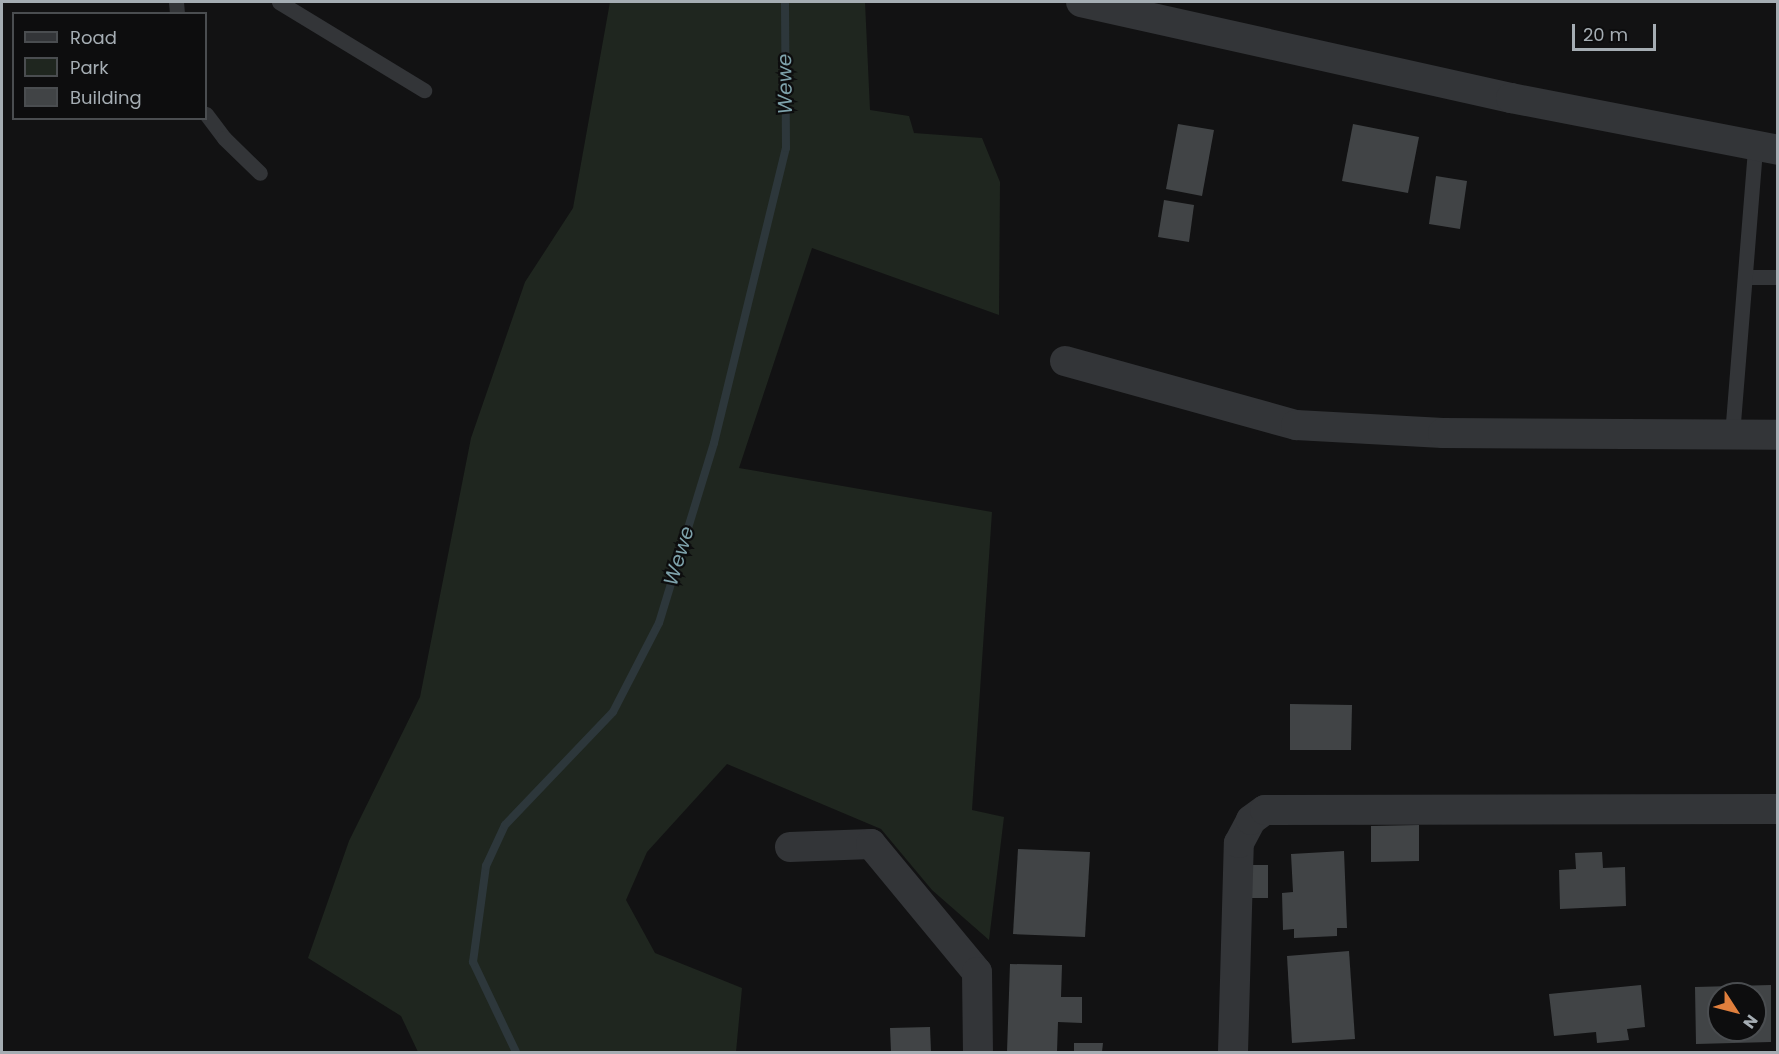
<!DOCTYPE html>
<style>
body{margin:0}
#map{position:relative;width:1779px;height:1054px;overflow:hidden;background:#121213;font-family:Poppins,sans-serif}
div>[style]{position:absolute}
.green>*{inset:0;background:#1f261f}
.stream>*{height:8px;margin:-4px;padding:0 4px;transform-origin:4px;border-radius:4px;background:#2d373b}
.building>*{inset:0;background:#414446}
.lane>*{height:15px;margin:-7.5px;padding:0 7.5px;transform-origin:7.5px;border-radius:7.5px;background:#333538}
.street>*{height:30px;margin:-15px;padding:0 15px;transform-origin:15px;border-radius:15px;background:#333538}
span{translate:-50% -50%;white-space:nowrap;text-align:center;line-height:1.15;-webkit-text-stroke:4.5px #0d0d0e;paint-order:stroke}
.water-label{font-size:20px;color:#7ea2ab;font-style:italic}
.frame{position:absolute;inset:0;border:3px solid #a5adb3;pointer-events:none}
.legend{position:absolute;left:12px;top:12px;width:195px;height:108px;box-sizing:border-box;background:#0d0d0e;border:2px solid #4a4d50;margin:0;padding:8px 10px;list-style:none;font-size:18px;color:#a5adb3}
.legend li{display:flex;align-items:center;gap:12px;height:30px}
.legend b{width:30px;border:2px solid #4a4d50}
.north{position:absolute;left:1707px;top:982px;width:60px;height:60px;box-sizing:border-box;background:#0d0d0e;border:2px solid #4a4d50;border-radius:50%;rotate:126deg;font-size:16px;font-weight:700;line-height:24px;text-align:center;color:#a5adb3}
.north::after{content:'';display:block;margin:auto;width:21px;height:27px;background:#e07f3d;clip-path:polygon(50% 0,100% 100%,50% 72%,0 100%)}
.scale{position:absolute;left:1572px;top:24px;width:84px;height:27px;box-sizing:border-box;border:3px solid #a5adb3;border-top:0;padding-left:8px;font-size:18px;line-height:21px;white-space:nowrap;color:#a5adb3;-webkit-text-stroke:4px #0d0d0e;paint-order:stroke}
</style>
<div id="map">
<div class="green">
<div style="clip-path:polygon(610px 2px,865px 2px,870px 110px,909px 116px,914px 133px,982px 138px,1000px 182px,999px 315px,812px 248px,739px 468px,992px 512px,972px 810px,1004px 817px,989px 940px,932px 890px,881px 829px,727px 764px,647px 852px,626px 900px,655px 953px,742px 988px,736px 1052px,418px 1052px,401px 1016px,308px 958px,349px 841px,420px 697px,471px 438px,525px 282px,573px 208px)"></div>
</div>
<div class="stream">
<div style="left:516px;top:1052px;width:100px;rotate:-115.5deg"></div>
<div style="left:473px;top:962px;width:97px;rotate:-82.3deg"></div>
<div style="left:486px;top:866px;width:45px;rotate:-65.1deg"></div>
<div style="left:505px;top:825px;width:156px;rotate:-46.3deg"></div>
<div style="left:613px;top:712px;width:100px;rotate:-62.7deg"></div>
<div style="left:659px;top:623px;width:188px;rotate:-73deg"></div>
<div style="left:714px;top:443px;width:304px;rotate:-76.3deg"></div>
<div style="left:786px;top:148px;width:146px;rotate:-90.4deg"></div>
</div>
<div class="building">
<div style="clip-path:polygon(1178px 124px,1214px 130px,1202px 196px,1166px 189px)"></div>
<div style="clip-path:polygon(1353px 124px,1419px 137px,1408px 193px,1342px 181px)"></div>
<div style="clip-path:polygon(1436px 176px,1467px 181px,1460px 229px,1429px 224px)"></div>
<div style="clip-path:polygon(1164px 200px,1194px 205px,1189px 242px,1158px 237px)"></div>
<div style="clip-path:polygon(1290px 704px,1352px 705px,1351px 750px,1290px 750px)"></div>
<div style="clip-path:polygon(1419px 825px,1419px 861px,1371px 862px,1371px 826px)"></div>
<div style="clip-path:polygon(1018px 849px,1090px 852px,1085px 937px,1013px 934px)"></div>
<div style="clip-path:polygon(1344px 851px,1347px 928px,1337px 928px,1337px 936px,1294px 938px,1294px 929px,1283px 930px,1282px 893px,1293px 892px,1291px 854px)"></div>
<div style="clip-path:polygon(1602px 852px,1603px 868px,1625px 867px,1626px 906px,1560px 909px,1559px 870px,1576px 869px,1575px 853px)"></div>
<div style="clip-path:polygon(1252px 865px,1268px 865px,1268px 898px,1252px 898px)"></div>
<div style="clip-path:polygon(1349px 951px,1355px 1039px,1292px 1043px,1287px 956px)"></div>
<div style="clip-path:polygon(1010px 964px,1062px 965px,1061px 997px,1082px 997px,1082px 1023px,1058px 1022px,1057px 1052px,1007px 1052px)"></div>
<div style="clip-path:polygon(1641px 985px,1645px 1027px,1627px 1029px,1629px 1040px,1597px 1043px,1596px 1032px,1554px 1036px,1549px 994px)"></div>
<div style="clip-path:polygon(evenodd,1771px 985px,1771px 1042px,1696px 1044px,1695px 987px,1771px 985px,1719px 994px,1755px 994px,1755px 1030px,1719px 1030px,1719px 994px)"></div>
<div style="clip-path:polygon(930px 1027px,931px 1052px,891px 1052px,890px 1028px)"></div>
<div style="clip-path:polygon(1074px 1043px,1103px 1043px,1102px 1052px,1074px 1052px)"></div>
</div>
<div class="lane">
<div style="left:176px;top:2px;width:12px;rotate:85deg"></div>
<div style="left:279px;top:2px;width:170px;rotate:31.3deg"></div>
<div style="left:206px;top:114px;width:30px;rotate:53deg"></div>
<div style="left:224px;top:138px;width:50px;rotate:44.2deg"></div>
<div style="left:1745px;top:277px;width:33px"></div>
<div style="left:1732px;top:435px;width:290px;rotate:-85.4deg"></div>
</div>
<div class="street">
<div style="left:1081px;top:2px;width:441px;rotate:12.6deg"></div>
<div style="left:1511px;top:98px;width:272px;rotate:11deg"></div>
<div style="left:1065px;top:361px;width:240px;rotate:15.5deg"></div>
<div style="left:1296px;top:425px;width:147px;rotate:3.1deg"></div>
<div style="left:1443px;top:433px;width:335px;rotate:0.3deg"></div>
<div style="left:790px;top:847px;width:81px;rotate:-2.1deg"></div>
<div style="left:871px;top:844px;width:166px;rotate:50.4deg"></div>
<div style="left:977px;top:972px;width:80px;rotate:89.3deg"></div>
<div style="left:1233px;top:1052px;width:209px;rotate:-88.4deg"></div>
<div style="left:1239px;top:843px;width:26px;rotate:-62deg"></div>
<div style="left:1251px;top:820px;width:17px;rotate:-36deg"></div>
<div style="left:1265px;top:810px;width:513px;rotate:-0.11deg"></div>
</div>
<div class="water-label">
<span style="left:785px;top:84px;rotate:-91deg">Wewe</span>
<span style="left:679px;top:556px;rotate:-73deg">Wewe</span>
</div>
<div class="frame"></div>
<ul class="legend">
<li><b style="height:8px;background:#333538"></b>Road</li>
<li><b style="height:16px;background:#1f261f"></b>Park</li>
<li><b style="height:16px;background:#414446"></b>Building</li>
</ul>
<div class="north">N</div>
<div class="scale">20 m</div>
</div>
